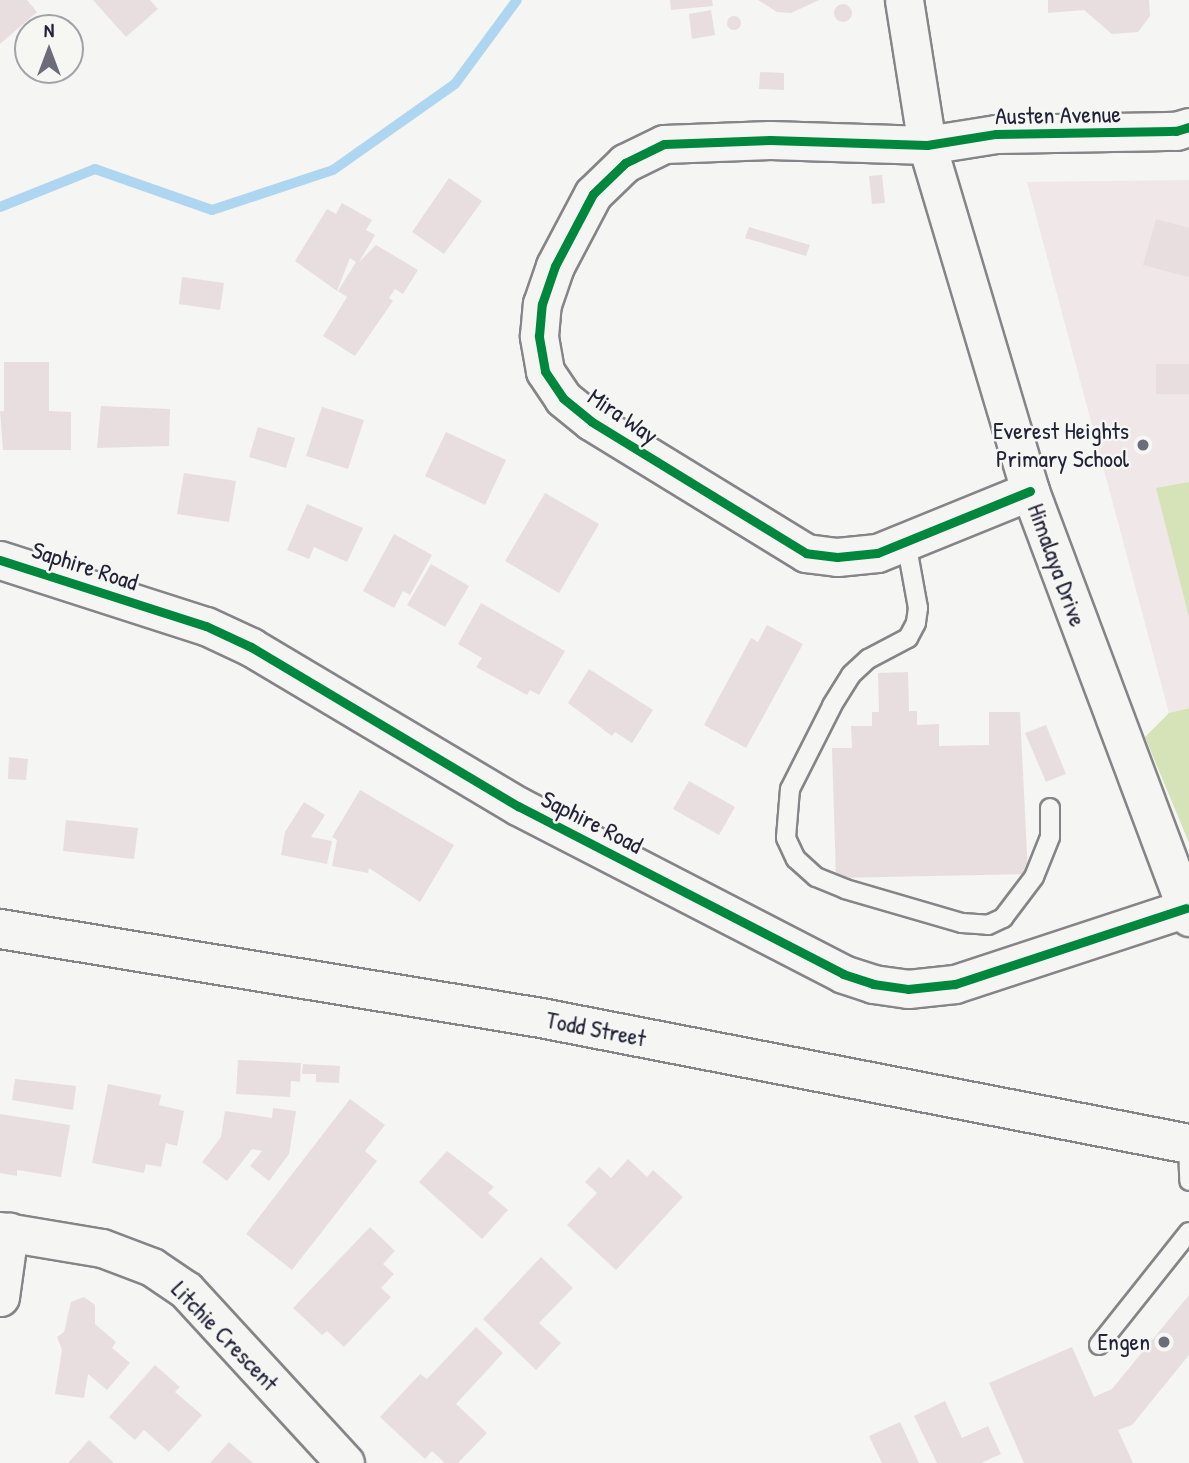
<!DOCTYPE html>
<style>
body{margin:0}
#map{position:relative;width:1189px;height:1463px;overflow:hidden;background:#f5f5f3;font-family:"Patrick Hand",sans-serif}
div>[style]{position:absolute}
.built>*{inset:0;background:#f0e7e8}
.green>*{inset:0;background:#d6e3b9}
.stream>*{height:10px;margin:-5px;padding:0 5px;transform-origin:5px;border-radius:5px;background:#afd6f1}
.building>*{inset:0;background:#e8dee0}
.round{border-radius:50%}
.roads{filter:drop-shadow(2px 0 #858589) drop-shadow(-2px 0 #858589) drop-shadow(0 2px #858589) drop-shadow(0 -2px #858589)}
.lane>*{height:18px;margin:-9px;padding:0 9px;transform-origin:9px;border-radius:9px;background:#f5f5f3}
.street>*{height:37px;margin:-18.5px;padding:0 18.5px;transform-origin:18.5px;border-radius:18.5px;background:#f5f5f3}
.secondary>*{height:38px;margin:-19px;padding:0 19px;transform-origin:19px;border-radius:19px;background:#f5f5f3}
.cycleway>*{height:9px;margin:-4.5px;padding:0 4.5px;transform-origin:4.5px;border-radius:4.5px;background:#00873e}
.dots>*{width:19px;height:19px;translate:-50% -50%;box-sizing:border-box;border:4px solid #f6f6f2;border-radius:50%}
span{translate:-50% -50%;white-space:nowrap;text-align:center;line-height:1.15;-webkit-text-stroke:5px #f6f6f2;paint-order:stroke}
.street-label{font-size:24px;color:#22223b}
.poi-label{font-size:24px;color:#22223b}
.right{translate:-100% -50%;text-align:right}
.north{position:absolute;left:14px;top:14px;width:70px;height:70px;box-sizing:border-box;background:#f6f6f2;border:2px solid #a1a1a9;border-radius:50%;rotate:0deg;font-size:19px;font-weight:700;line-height:28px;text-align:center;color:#22223b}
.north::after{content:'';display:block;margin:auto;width:24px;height:32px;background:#6c6c7b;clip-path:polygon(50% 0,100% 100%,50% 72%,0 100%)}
</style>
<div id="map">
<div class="built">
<div style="clip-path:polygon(1189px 180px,1189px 708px,1169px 713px,1027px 182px)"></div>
</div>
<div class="green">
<div style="clip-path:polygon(1189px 482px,1189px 617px,1156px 488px)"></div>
<div style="clip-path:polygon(1189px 708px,1189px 843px,1145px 737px,1169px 713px)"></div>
</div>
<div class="stream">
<div style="left:0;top:207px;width:102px;rotate:-21.8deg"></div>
<div style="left:95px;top:169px;width:124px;rotate:19.3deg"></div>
<div style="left:212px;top:210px;width:127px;rotate:-18.3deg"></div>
<div style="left:333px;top:170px;width:149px;rotate:-35.2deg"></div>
<div style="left:455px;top:84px;width:104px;rotate:-53.6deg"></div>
</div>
<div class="building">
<div style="clip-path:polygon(0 0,27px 0,37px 12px,0 44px)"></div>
<div style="clip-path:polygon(93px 0,150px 0,158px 9px,126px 37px)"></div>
<div style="clip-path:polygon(670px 0,712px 0,713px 6px,671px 10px)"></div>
<div style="clip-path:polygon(758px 0,819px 0,791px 13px,777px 12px)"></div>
<div style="clip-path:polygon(1048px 0,1149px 0,1150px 16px,1138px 32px,1112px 34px,1084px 10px,1048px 13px)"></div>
<div class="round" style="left:834px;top:4px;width:18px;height:18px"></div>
<div style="clip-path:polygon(711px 10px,715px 35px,692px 39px,689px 14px)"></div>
<div class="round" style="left:727px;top:16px;width:14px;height:14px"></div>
<div style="clip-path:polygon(760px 72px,784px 73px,784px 90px,759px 89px)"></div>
<div style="clip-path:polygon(882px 175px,885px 203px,872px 204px,869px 176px)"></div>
<div style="clip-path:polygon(449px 178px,482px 201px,444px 254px,412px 232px)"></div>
<div style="clip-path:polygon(342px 203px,372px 220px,366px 230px,375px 235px,359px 262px,376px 245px,418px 270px,403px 294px,395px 289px,389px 298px,393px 301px,355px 356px,323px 336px,347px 297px,338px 291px,356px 262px,350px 258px,337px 291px,295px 261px,327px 209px,336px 214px)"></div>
<div style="clip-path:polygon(1156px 219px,1189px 228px,1189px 277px,1143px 265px)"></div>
<div style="clip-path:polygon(749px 227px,810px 245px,806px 256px,745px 238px)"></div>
<div style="clip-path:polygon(182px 277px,224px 283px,220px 310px,179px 304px)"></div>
<div style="clip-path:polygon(4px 362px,49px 362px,49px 411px,71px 412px,71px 450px,3px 450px,0 411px,4px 411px)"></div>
<div style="clip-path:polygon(1156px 364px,1189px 364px,1189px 394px,1156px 394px)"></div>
<div style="clip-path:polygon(101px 406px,170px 409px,169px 446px,97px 448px)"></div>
<div style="clip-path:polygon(322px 407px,364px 420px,348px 469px,306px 456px)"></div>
<div style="clip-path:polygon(258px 427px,295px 438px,286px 468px,249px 457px)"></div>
<div style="clip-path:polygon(446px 432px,506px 460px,485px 505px,425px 476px)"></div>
<div style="clip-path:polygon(184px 473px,236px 481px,229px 522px,177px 514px)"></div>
<div style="clip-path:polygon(545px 493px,599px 524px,559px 593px,505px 561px)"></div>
<div style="clip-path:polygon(307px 504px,363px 528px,347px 562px,314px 547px,309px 559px,287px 550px)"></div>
<div style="clip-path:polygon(394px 534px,432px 555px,410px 595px,403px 591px,394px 608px,363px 591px)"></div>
<div style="clip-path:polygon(431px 564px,469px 586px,445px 627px,407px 605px)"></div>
<div style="clip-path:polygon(481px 603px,565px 651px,539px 695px,530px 690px,527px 695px,476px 667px,482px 658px,458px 644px)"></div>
<div style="clip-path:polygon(767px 625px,803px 644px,746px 748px,704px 725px,751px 638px,758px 642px)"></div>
<div style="clip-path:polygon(589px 669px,653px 710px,632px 743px,615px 732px,612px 736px,568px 703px)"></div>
<div style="clip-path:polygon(908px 672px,909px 711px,917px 711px,917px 725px,939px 724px,939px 746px,989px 745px,989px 712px,1020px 712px,1028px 874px,836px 878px,832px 748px,852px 748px,851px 726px,872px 726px,872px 712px,879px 712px,878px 673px)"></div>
<div style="clip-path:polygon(1046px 725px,1066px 774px,1046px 782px,1025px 733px)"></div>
<div style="clip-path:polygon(9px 757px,28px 759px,26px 780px,8px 779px)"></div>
<div style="clip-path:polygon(689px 781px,735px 807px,719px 835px,673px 809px)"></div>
<div style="clip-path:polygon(360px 790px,454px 845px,420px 902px,369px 868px,368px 873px,332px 866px,337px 840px,332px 837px)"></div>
<div style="clip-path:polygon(304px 802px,325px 815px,311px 837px,332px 841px,327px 864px,281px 855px,285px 832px)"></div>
<div style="clip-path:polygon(66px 820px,138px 828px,134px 859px,63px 851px)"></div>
<div style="clip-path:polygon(238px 1060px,301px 1063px,300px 1082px,291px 1081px,290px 1097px,236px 1094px)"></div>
<div style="clip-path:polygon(303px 1064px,340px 1066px,339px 1083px,316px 1082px,316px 1074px,302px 1074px)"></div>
<div style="clip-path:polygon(15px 1079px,76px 1086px,73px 1110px,12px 1100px)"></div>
<div style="clip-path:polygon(108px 1084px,161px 1095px,159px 1105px,184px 1111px,177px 1146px,166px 1143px,161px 1167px,146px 1164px,144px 1173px,92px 1163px)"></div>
<div style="clip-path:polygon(350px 1099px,385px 1125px,365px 1151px,377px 1161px,292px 1270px,246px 1234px)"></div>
<div style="clip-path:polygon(273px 1108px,296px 1111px,289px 1154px,269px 1181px,250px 1166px,262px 1151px,252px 1149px,227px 1181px,202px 1162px,221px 1137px,225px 1111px,272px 1118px)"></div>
<div style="clip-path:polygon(0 1114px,70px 1125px,61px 1177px,17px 1170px,17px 1176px,0 1173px)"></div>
<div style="clip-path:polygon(447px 1151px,494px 1187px,488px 1193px,508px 1210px,482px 1239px,419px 1182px)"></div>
<div style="clip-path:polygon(628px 1159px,647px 1177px,653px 1170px,683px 1197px,616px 1270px,567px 1225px,597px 1193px,585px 1182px,599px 1167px,611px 1178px)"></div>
<div style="clip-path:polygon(370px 1227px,395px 1251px,383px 1264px,394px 1274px,381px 1288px,391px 1297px,344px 1347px,327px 1331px,322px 1335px,293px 1308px)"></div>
<div style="clip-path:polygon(541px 1257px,573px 1288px,539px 1323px,561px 1343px,536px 1370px,483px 1319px)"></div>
<div style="clip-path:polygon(1189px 1295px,1189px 1355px,1132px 1425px,1118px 1430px,1133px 1463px,1024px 1463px,989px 1383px,1072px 1347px,1094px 1397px,1112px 1389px)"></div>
<div style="clip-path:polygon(84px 1297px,95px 1305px,95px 1324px,116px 1342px,112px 1348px,130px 1363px,107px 1390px,88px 1374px,84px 1398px,55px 1394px,62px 1350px,57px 1337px,64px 1332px,71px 1302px)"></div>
<div style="clip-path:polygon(476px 1327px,503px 1353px,456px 1404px,487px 1433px,458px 1463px,445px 1463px,432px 1451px,425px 1459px,380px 1417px,420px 1374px,427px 1379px)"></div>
<div style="clip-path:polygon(155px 1365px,180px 1387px,175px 1392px,202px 1415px,169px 1452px,144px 1430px,135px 1440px,109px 1417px)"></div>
<div style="clip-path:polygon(945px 1401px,962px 1438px,988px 1426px,1001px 1454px,981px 1463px,937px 1463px,914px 1416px)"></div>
<div style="clip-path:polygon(900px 1422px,919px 1463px,882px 1463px,869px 1436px)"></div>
<div style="clip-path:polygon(89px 1440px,114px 1463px,68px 1463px)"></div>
<div style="clip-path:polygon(229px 1442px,253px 1463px,210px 1463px)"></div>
</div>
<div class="roads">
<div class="lane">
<div style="left:906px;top:542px;width:67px;rotate:79.7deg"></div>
<div style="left:918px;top:608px;width:15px;rotate:98deg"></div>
<div style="left:916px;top:623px;width:17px;rotate:118deg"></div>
<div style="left:908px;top:638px;width:45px;rotate:152.3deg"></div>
<div style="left:868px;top:659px;width:23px;rotate:137deg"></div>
<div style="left:851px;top:675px;width:36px;rotate:122deg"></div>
<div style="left:832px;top:706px;width:93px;rotate:116.8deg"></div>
<div style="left:790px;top:789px;width:49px;rotate:94.7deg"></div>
<div style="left:786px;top:838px;width:23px;rotate:65deg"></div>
<div style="left:796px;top:859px;width:27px;rotate:42deg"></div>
<div style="left:816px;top:877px;width:31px;rotate:22deg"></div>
<div style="left:845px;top:889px;width:122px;rotate:16.2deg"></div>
<div style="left:962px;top:923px;width:26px;rotate:4deg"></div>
<div style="left:988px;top:925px;width:17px;rotate:-25deg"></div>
<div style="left:1003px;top:918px;width:51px;rotate:-52.9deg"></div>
<div style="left:1034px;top:877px;width:43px;rotate:-68.2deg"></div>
<div style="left:1050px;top:837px;width:29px;rotate:-90deg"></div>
<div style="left:1188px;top:1144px;width:37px;rotate:88deg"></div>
<div style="left:1099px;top:1345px;width:144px;rotate:-51.5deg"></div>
</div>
<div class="street">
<div style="left:904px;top:0;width:147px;rotate:81deg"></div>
<div style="left:927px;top:145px;width:361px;rotate:73.4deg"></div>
<div style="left:1030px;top:491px;width:455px;rotate:69.5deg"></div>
<div style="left:1030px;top:491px;width:165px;rotate:157.9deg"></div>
<div style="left:877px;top:553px;width:40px;rotate:174.3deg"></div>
<div style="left:837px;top:557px;width:31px;rotate:-173deg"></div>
<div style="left:806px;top:553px;width:252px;rotate:-148.5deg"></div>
<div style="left:591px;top:421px;width:36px;rotate:-141deg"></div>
<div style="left:563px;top:398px;width:32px;rotate:-124deg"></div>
<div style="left:545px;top:371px;width:36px;rotate:-100deg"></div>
<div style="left:539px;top:336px;width:32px;rotate:-85deg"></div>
<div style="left:542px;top:304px;width:40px;rotate:-71.1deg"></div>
<div style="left:555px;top:266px;width:81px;rotate:-62.2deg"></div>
<div style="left:593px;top:194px;width:45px;rotate:-44.1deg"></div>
<div style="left:625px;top:163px;width:43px;rotate:-26deg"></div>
<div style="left:664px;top:144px;width:106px;rotate:-2.2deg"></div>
<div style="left:770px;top:140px;width:157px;rotate:1.8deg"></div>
<div style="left:927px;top:145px;width:70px;rotate:-9.1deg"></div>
<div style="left:996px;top:134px;width:180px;rotate:-1deg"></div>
<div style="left:1176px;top:131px;width:14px;rotate:-17deg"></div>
<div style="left:0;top:560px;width:216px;rotate:17.8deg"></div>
<div style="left:206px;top:626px;width:50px;rotate:25deg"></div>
<div style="left:251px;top:647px;width:311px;rotate:30.8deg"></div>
<div style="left:518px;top:806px;width:366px;rotate:27.3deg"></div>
<div style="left:843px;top:974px;width:32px;rotate:18deg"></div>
<div style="left:873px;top:984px;width:35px;rotate:8deg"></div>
<div style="left:908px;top:989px;width:47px;rotate:-6.1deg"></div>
<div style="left:955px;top:984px;width:243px;rotate:-18.2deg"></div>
<div style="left:0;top:1231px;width:103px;rotate:9.5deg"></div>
<div style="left:102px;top:1248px;width:53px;rotate:20.8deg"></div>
<div style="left:152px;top:1267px;width:41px;rotate:34.1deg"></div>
<div style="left:186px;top:1290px;width:235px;rotate:47.4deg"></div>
<div style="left:0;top:1297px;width:66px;rotate:-82.1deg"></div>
</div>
<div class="secondary">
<div style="left:0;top:929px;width:548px;rotate:9.34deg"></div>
<div style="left:541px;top:1018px;width:660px;rotate:11deg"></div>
</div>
</div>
<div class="cycleway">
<div style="left:1030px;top:491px;width:165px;rotate:157.9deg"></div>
<div style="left:877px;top:553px;width:40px;rotate:174.3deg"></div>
<div style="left:837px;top:557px;width:31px;rotate:-173deg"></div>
<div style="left:806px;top:553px;width:252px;rotate:-148.5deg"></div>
<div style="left:591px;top:421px;width:36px;rotate:-141deg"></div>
<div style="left:563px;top:398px;width:32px;rotate:-124deg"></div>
<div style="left:545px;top:371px;width:36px;rotate:-100deg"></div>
<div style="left:539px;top:336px;width:32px;rotate:-85deg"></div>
<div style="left:542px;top:304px;width:40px;rotate:-71.1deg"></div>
<div style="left:555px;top:266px;width:81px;rotate:-62.2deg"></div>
<div style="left:593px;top:194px;width:45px;rotate:-44.1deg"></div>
<div style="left:625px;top:163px;width:43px;rotate:-26deg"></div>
<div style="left:664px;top:144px;width:106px;rotate:-2.2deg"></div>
<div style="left:770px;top:140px;width:157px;rotate:1.8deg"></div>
<div style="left:927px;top:145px;width:70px;rotate:-9.1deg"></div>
<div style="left:996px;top:134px;width:180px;rotate:-1deg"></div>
<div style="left:1176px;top:131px;width:14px;rotate:-17deg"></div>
<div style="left:0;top:560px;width:216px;rotate:17.8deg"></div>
<div style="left:206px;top:626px;width:50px;rotate:25deg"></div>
<div style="left:251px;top:647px;width:311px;rotate:30.8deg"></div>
<div style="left:518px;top:806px;width:366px;rotate:27.3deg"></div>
<div style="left:843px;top:974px;width:32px;rotate:18deg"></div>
<div style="left:873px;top:984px;width:35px;rotate:8deg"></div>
<div style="left:908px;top:989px;width:47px;rotate:-6.1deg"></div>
<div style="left:955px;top:984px;width:243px;rotate:-18.2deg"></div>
</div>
<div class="dots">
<div style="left:1143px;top:445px;background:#6c6c7b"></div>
<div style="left:1164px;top:1342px;background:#6c6c7b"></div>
</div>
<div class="street-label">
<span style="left:1058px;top:115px;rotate:-1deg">Austen Avenue</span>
<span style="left:623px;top:416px;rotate:34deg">Mira Way</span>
<span style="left:1057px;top:565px;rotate:70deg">Himalaya Drive</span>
<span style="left:85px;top:566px;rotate:18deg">Saphire Road</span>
<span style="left:592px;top:822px;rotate:27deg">Saphire Road</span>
<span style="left:596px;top:1029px;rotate:11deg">Todd Street</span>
<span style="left:225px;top:1336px;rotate:46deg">Litchie Crescent</span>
</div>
<div class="poi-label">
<span class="right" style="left:1129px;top:445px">Everest Heights<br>Primary School</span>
<span class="right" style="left:1150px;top:1342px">Engen</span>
</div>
<div class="north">N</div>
</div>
